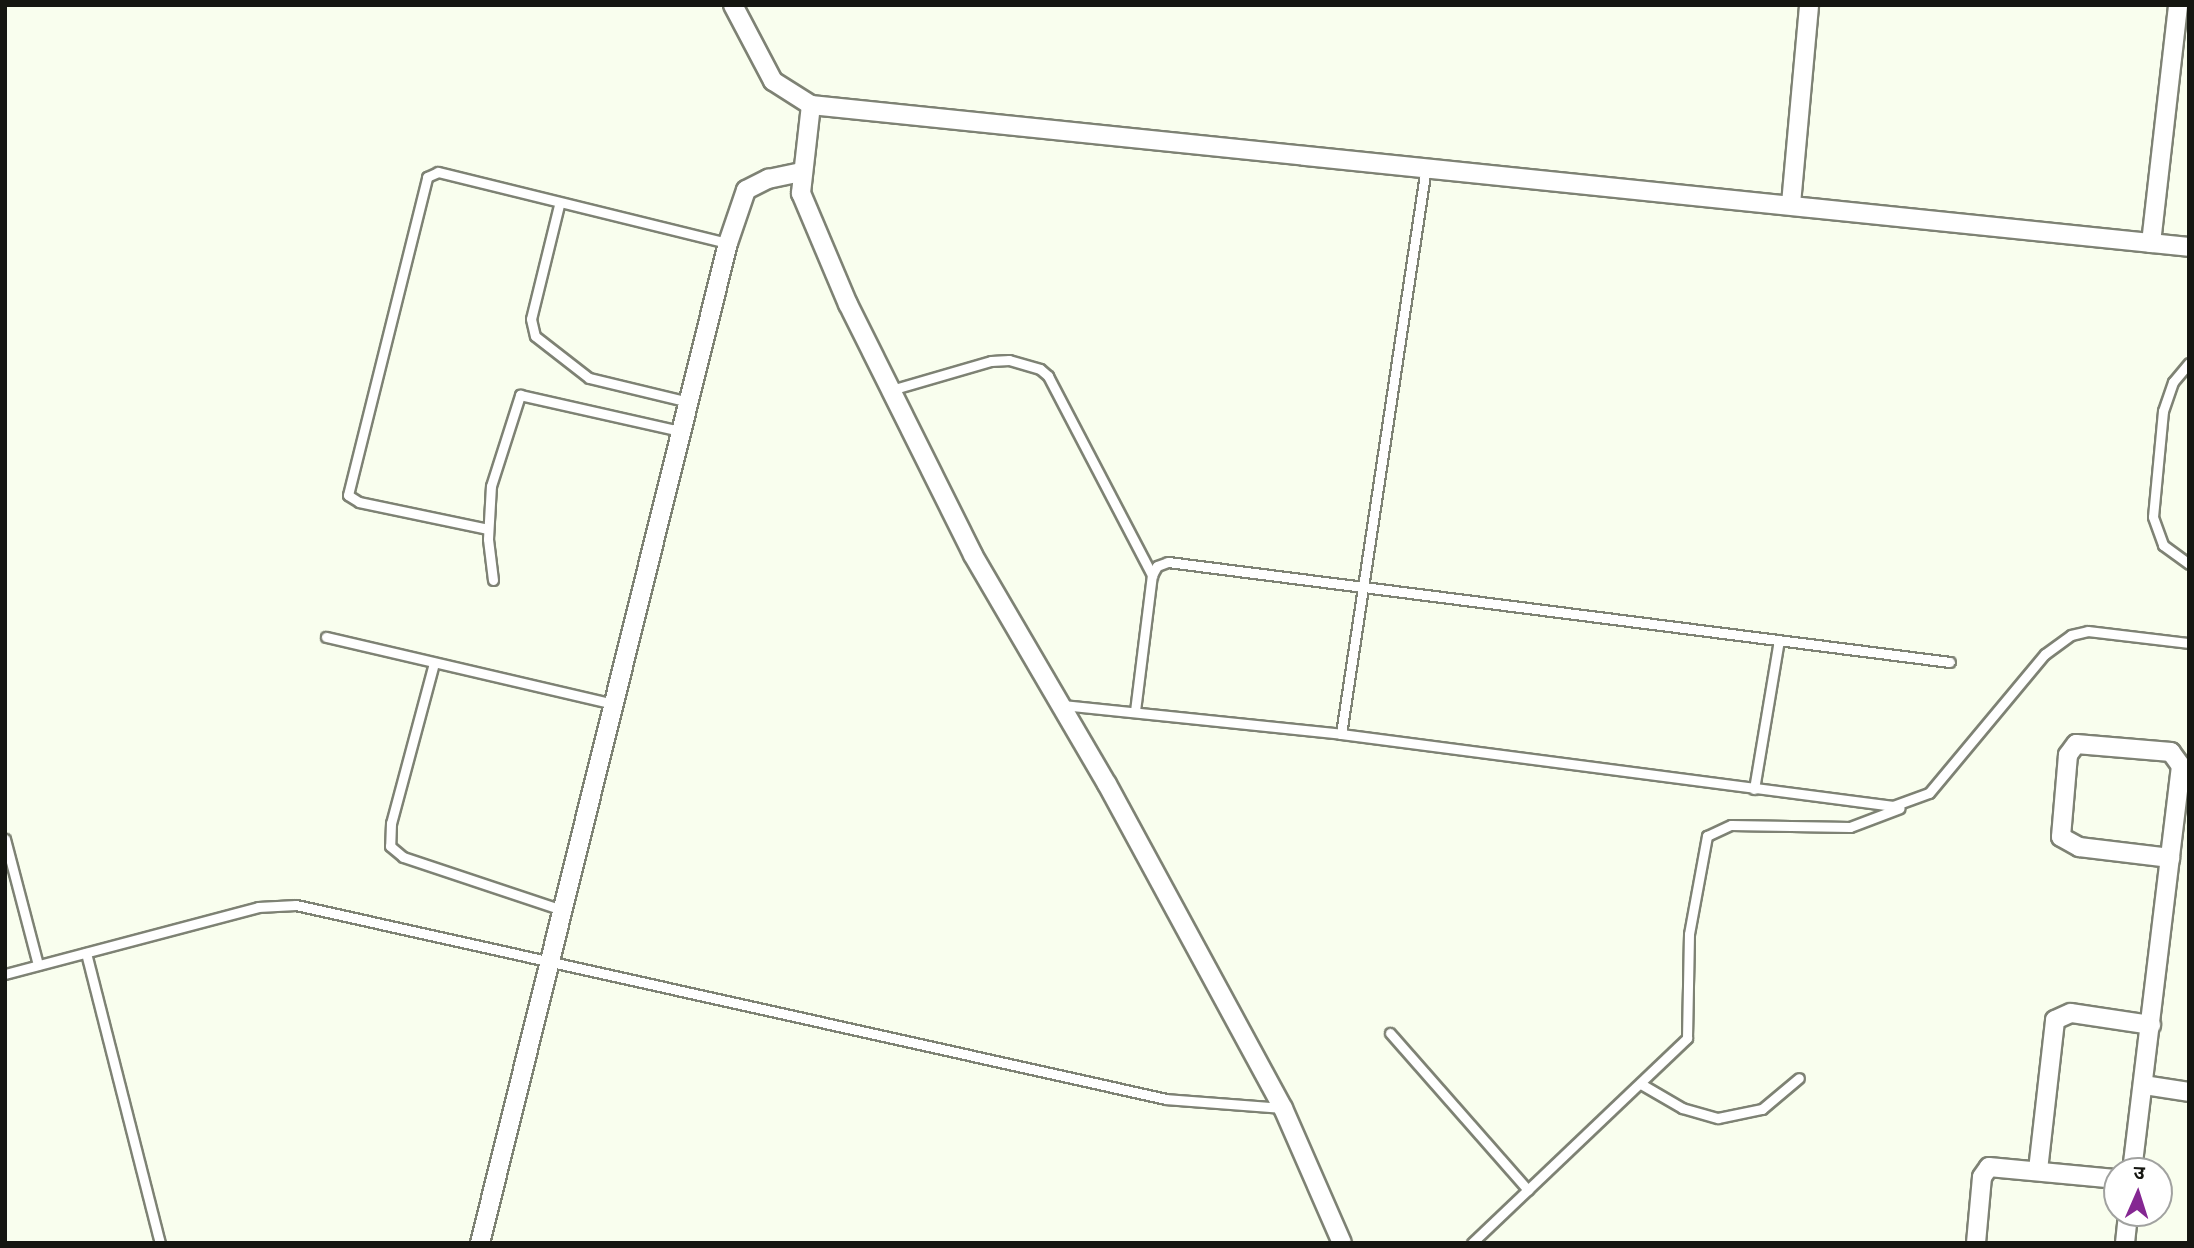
<!DOCTYPE html>
<meta charset="utf-8">
<style>
body{margin:0}
#map{position:relative;width:2194px;height:1248px;overflow:hidden;background:#f9feee;font-family:"Roboto Condensed","Noto Sans Devanagari",sans-serif}
div>[style]{position:absolute}
.roads{filter:drop-shadow(2px 0 #7e8274) drop-shadow(-2px 0 #7e8274) drop-shadow(0 2px #7e8274) drop-shadow(0 -2px #7e8274)}
.lane>*{height:9px;margin:-4.5px;padding:0 4.5px;transform-origin:4.5px;border-radius:4.5px;background:#fff}
.street>*{height:18px;margin:-9px;padding:0 9px;transform-origin:9px;border-radius:9px;background:#fff}
span{translate:-50% -50%;white-space:nowrap;text-align:center;line-height:1.15;-webkit-text-stroke:7px #fff;paint-order:stroke}
.frame{position:absolute;inset:0;border:7px solid #151611;pointer-events:none}
.north{position:absolute;left:2103px;top:1157px;width:70px;height:70px;box-sizing:border-box;background:#fff;border:2px solid #a1a2a0;border-radius:50%;rotate:3deg;font-size:19px;font-weight:700;line-height:28px;text-align:center;color:#151611}
.north::after{content:'';display:block;margin:auto;width:24px;height:32px;background:#852792;clip-path:polygon(50% 0,100% 100%,50% 72%,0 100%)}
</style>
<div id="map">
<div class="roads">
<div class="lane">
<div style="left:559px;top:205px;width:117px;rotate:103.8deg"></div>
<div style="left:531px;top:319px;width:17px;rotate:77deg"></div>
<div style="left:535px;top:336px;width:68px;rotate:37.9deg"></div>
<div style="left:589px;top:378px;width:103px;rotate:13.5deg"></div>
<div style="left:2189px;top:363px;width:25px;rotate:130deg"></div>
<div style="left:2173px;top:382px;width:31px;rotate:109deg"></div>
<div style="left:2163px;top:411px;width:106px;rotate:95.4deg"></div>
<div style="left:2153px;top:517px;width:30px;rotate:70deg"></div>
<div style="left:2163px;top:545px;width:32px;rotate:36deg"></div>
<div style="left:891px;top:390px;width:104px;rotate:-16.2deg"></div>
<div style="left:991px;top:361px;width:18px;rotate:-3deg"></div>
<div style="left:1009px;top:360px;width:32px;rotate:16deg"></div>
<div style="left:1040px;top:369px;width:11px;rotate:41deg"></div>
<div style="left:1048px;top:376px;width:225px;rotate:62.4deg"></div>
<div style="left:488px;top:529px;width:132px;rotate:-168.2deg"></div>
<div style="left:359px;top:502px;width:13px;rotate:-148deg"></div>
<div style="left:348px;top:495px;width:328px;rotate:-76deg"></div>
<div style="left:427px;top:177px;width:12px;rotate:-24deg"></div>
<div style="left:438px;top:172px;width:299px;rotate:13.8deg"></div>
<div style="left:493px;top:580px;width:41px;rotate:-97deg"></div>
<div style="left:488px;top:539px;width:53px;rotate:-86.8deg"></div>
<div style="left:491px;top:486px;width:96px;rotate:-72.3deg"></div>
<div style="left:520px;top:395px;width:168px;rotate:12.7deg"></div>
<div style="left:326px;top:637px;width:296px;rotate:13.1deg"></div>
<div style="left:434px;top:663px;width:166px;rotate:105deg"></div>
<div style="left:391px;top:823px;width:23px;rotate:92deg"></div>
<div style="left:390px;top:846px;width:17px;rotate:40deg"></div>
<div style="left:403px;top:857px;width:168px;rotate:18.4deg"></div>
<div style="left:1062px;top:705px;width:281px;rotate:5.9deg"></div>
<div style="left:1341px;top:734px;width:557px;rotate:7.43deg"></div>
<div style="left:1893px;top:806px;width:38px;rotate:-20deg"></div>
<div style="left:1929px;top:793px;width:181px;rotate:-50.2deg"></div>
<div style="left:2045px;top:654px;width:32px;rotate:-36deg"></div>
<div style="left:2071px;top:635px;width:17px;rotate:-13deg"></div>
<div style="left:2088px;top:631px;width:102px;rotate:6.8deg"></div>
<div style="left:1135px;top:711px;width:137px;rotate:-82.9deg"></div>
<div style="left:1152px;top:575px;width:10px;rotate:-61deg"></div>
<div style="left:1157px;top:566px;width:12px;rotate:-20deg"></div>
<div style="left:1168px;top:562px;width:788px;rotate:7.29deg"></div>
<div style="left:1341px;top:734px;width:573px;rotate:-81.47deg"></div>
<div style="left:1754px;top:789px;width:151px;rotate:-80.5deg"></div>
<div style="left:5px;top:839px;width:130px;rotate:75.3deg"></div>
<div style="left:86px;top:953px;width:299px;rotate:75.7deg"></div>
<div style="left:5px;top:974px;width:262px;rotate:-14.8deg"></div>
<div style="left:258px;top:907px;width:38px;rotate:-3deg"></div>
<div style="left:296px;top:905px;width:891px;rotate:12.57deg"></div>
<div style="left:1166px;top:1099px;width:116px;rotate:4.4deg"></div>
<div style="left:1390px;top:1033px;width:209px;rotate:48.7deg"></div>
<div style="left:1641px;top:1084px;width:48px;rotate:30.3deg"></div>
<div style="left:1682px;top:1108px;width:37px;rotate:16deg"></div>
<div style="left:1718px;top:1118px;width:45px;rotate:-11.6deg"></div>
<div style="left:1762px;top:1109px;width:48px;rotate:-40deg"></div>
<div style="left:1472px;top:1243px;width:297px;rotate:-43.6deg"></div>
<div style="left:1687px;top:1038px;width:104px;rotate:-88.9deg"></div>
<div style="left:1689px;top:934px;width:100px;rotate:-79.6deg"></div>
<div style="left:1707px;top:836px;width:26px;rotate:-25deg"></div>
<div style="left:1731px;top:825px;width:119px;rotate:1deg"></div>
<div style="left:1850px;top:827px;width:53px;rotate:-20.8deg"></div>
</div>
<div class="street">
<div style="left:733px;top:5px;width:86px;rotate:62.2deg"></div>
<div style="left:773px;top:81px;width:45px;rotate:32.3deg"></div>
<div style="left:811px;top:105px;width:1385px;rotate:5.88deg"></div>
<div style="left:811px;top:105px;width:89px;rotate:96.5deg"></div>
<div style="left:801px;top:193px;width:121px;rotate:67.1deg"></div>
<div style="left:848px;top:304px;width:280px;rotate:63.5deg"></div>
<div style="left:973px;top:555px;width:265px;rotate:59.7deg"></div>
<div style="left:1107px;top:784px;width:369px;rotate:61.5deg"></div>
<div style="left:1283px;top:1108px;width:147px;rotate:66.4deg"></div>
<div style="left:1791px;top:204px;width:200px;rotate:-84.8deg"></div>
<div style="left:2151px;top:243px;width:240px;rotate:-83.5deg"></div>
<div style="left:2144px;top:1085px;width:46px;rotate:8.8deg"></div>
<div style="left:2038px;top:1170px;width:151px;rotate:-83.5deg"></div>
<div style="left:2055px;top:1020px;width:17px;rotate:-24deg"></div>
<div style="left:2071px;top:1013px;width:81px;rotate:8.5deg"></div>
<div style="left:2132px;top:1171px;width:408px;rotate:-83.1deg"></div>
<div style="left:2181px;top:766px;width:17px;rotate:-126deg"></div>
<div style="left:2171px;top:752px;width:95px;rotate:-175.2deg"></div>
<div style="left:2076px;top:744px;width:14px;rotate:126deg"></div>
<div style="left:2068px;top:755px;width:82px;rotate:94.9deg"></div>
<div style="left:2061px;top:837px;width:21px;rotate:29deg"></div>
<div style="left:2079px;top:847px;width:92px;rotate:6.9deg"></div>
<div style="left:480px;top:1243px;width:1030px;rotate:-76.07deg"></div>
<div style="left:728px;top:243px;width:56px;rotate:-71.2deg"></div>
<div style="left:746px;top:190px;width:25px;rotate:-27deg"></div>
<div style="left:768px;top:179px;width:34px;rotate:-12deg"></div>
<div style="left:1976px;top:1243px;width:66px;rotate:-84.8deg"></div>
<div style="left:1982px;top:1177px;width:12px;rotate:-55deg"></div>
<div style="left:1989px;top:1167px;width:129px;rotate:5.4deg"></div>
<div style="left:2125px;top:1243px;width:30px;rotate:-84deg"></div>
</div>
</div>
<div class="frame"></div>
<div class="north">उ</div>
</div>
